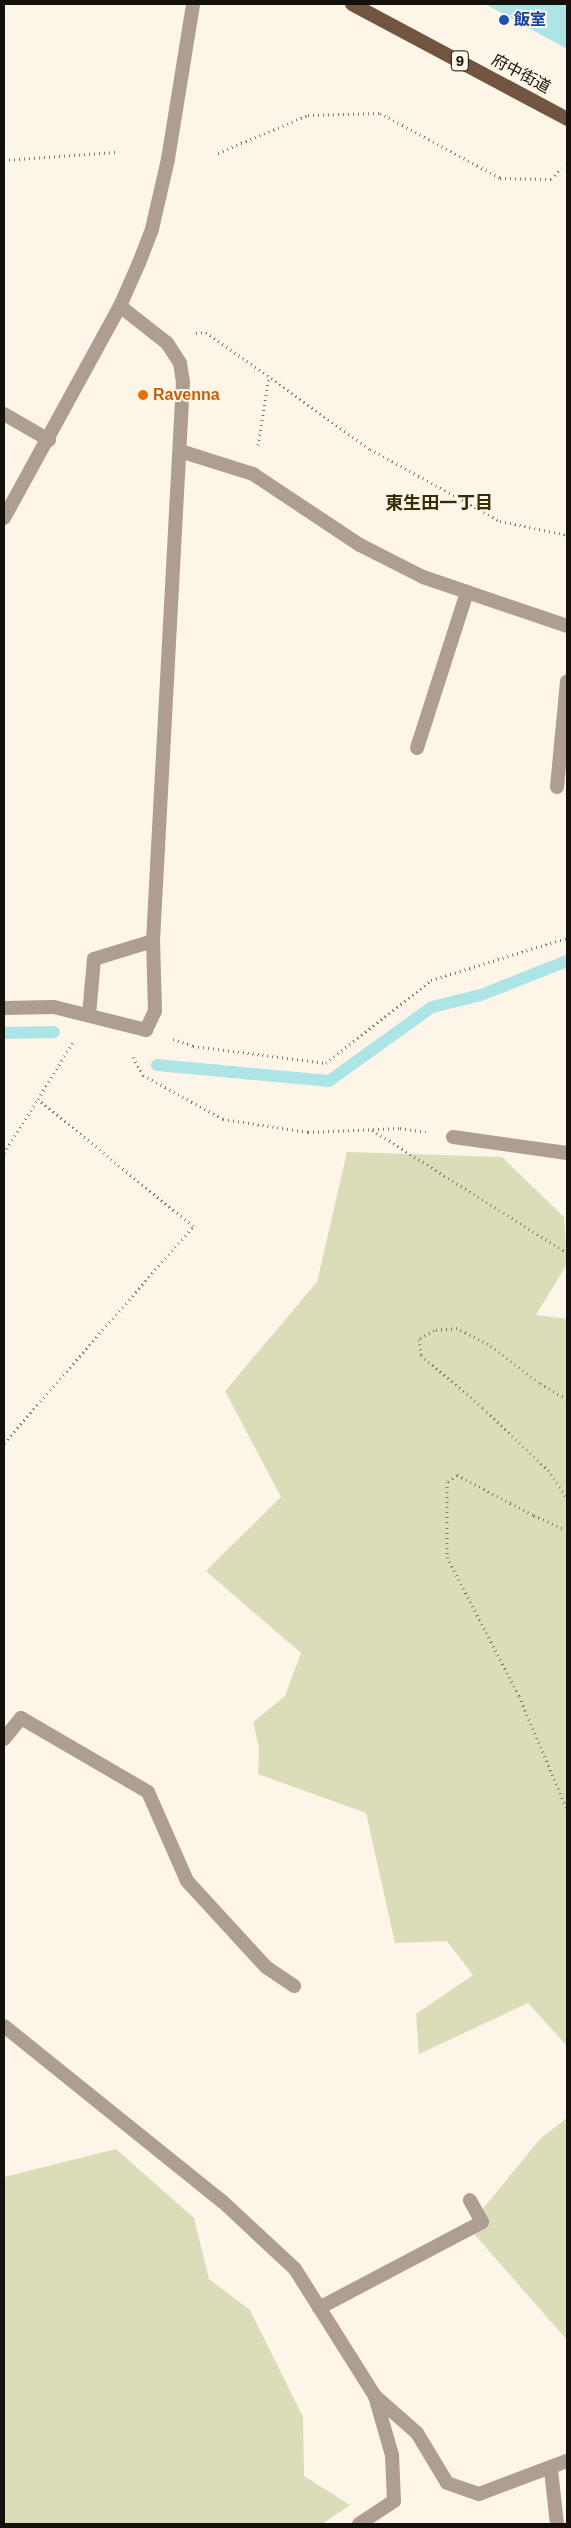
<!DOCTYPE html>
<meta charset="utf-8">
<style>
body{margin:0}
#map{position:relative;width:571px;height:2528px;overflow:hidden;background:#fdf5e8;font-family:Helvetica,"Noto Sans JP",sans-serif}
div>[style]{position:absolute}
.green>*{inset:0;background:#daddb7}
.water>*{inset:0;background:#ade5e6}
.stream>*{height:12px;margin:-6px;padding:0 6px;transform-origin:6px;border-radius:6px;background:#ade5e6}
.path>*{height:3px;margin-top:-1.5px;transform-origin:0;background:repeating-linear-gradient(90deg,#7f7a72 0 1px,transparent 0 5px)}
.service>*{height:14px;margin:-7px;padding:0 7px;transform-origin:7px;border-radius:7px;background:#ae9d91}
.minor>*{height:14px;margin:-7px;padding:0 7px;transform-origin:7px;border-radius:7px;background:#ae9d91}
.tertiary>*{height:14px;margin:-7px;padding:0 7px;transform-origin:7px;border-radius:7px;background:#ae9d91}
.primary>*{height:14px;margin:-7px;padding:0 7px;transform-origin:7px;border-radius:7px;background:#715540}
.dots>*{width:14px;height:14px;translate:-50% -50%;box-sizing:border-box;border:2px solid #fdf5e8;border-radius:50%}
span{translate:-50% -50%;white-space:nowrap;text-align:center;line-height:1.15;-webkit-text-stroke:4px #fdf5e8;paint-order:stroke}
.shield-label span{padding:1px 4px;background:#fdf5e8;border:1px solid;border-radius:4px;-webkit-text-stroke-width:0}
.shield-label{font-size:15px;color:#14110d;font-weight:700}
.transit-label{font-size:16px;color:#164399;font-weight:700}
.left{translate:0 -50%;text-align:left}
.street-label{font-size:16px;color:#14110d}
.food-label{font-size:16px;color:#c56008;font-weight:700}
.neighbourhood-label{font-size:18px;color:#372f03;font-weight:700}
.frame{position:absolute;inset:0;border:5px solid #14110d;pointer-events:none}
</style>
<div id="map">
<div class="green">
<div style="clip-path:polygon(347px 1152px,502px 1157px,564px 1217px,567px 1264px,536px 1315px,567px 1319px,567px 2046px,528px 2003px,419px 2054px,416px 2014px,473px 1975px,447px 1941px,395px 1943px,366px 1813px,258px 1774px,259px 1748px,253px 1722px,285px 1696px,301px 1653px,206px 1571px,281px 1497px,225px 1391px,317px 1282px)"></div>
<div style="clip-path:polygon(567px 2118px,567px 2340px,468px 2227px,540px 2139px)"></div>
<div style="clip-path:polygon(116px 2149px,194px 2218px,209px 2279px,250px 2310px,303px 2417px,304px 2476px,350px 2505px,322px 2524px,4px 2524px,4px 2177px)"></div>
</div>
<div class="water">
<div style="clip-path:polygon(485px 4px,567px 4px,567px 49px)"></div>
</div>
<div class="stream">
<div style="left:4px;top:1033px;width:50px;rotate:-1.1deg"></div>
<div style="left:157px;top:1065px;width:173px;rotate:5.3deg"></div>
<div style="left:329px;top:1081px;width:127px;rotate:-35.7deg"></div>
<div style="left:432px;top:1007px;width:50px;rotate:-13.8deg"></div>
<div style="left:481px;top:995px;width:92px;rotate:-21.6deg"></div>
</div>
<div class="path">
<div style="left:218px;top:153px;width:98px;rotate:-22.9deg"></div>
<div style="left:308px;top:115px;width:72px;rotate:-1.6deg"></div>
<div style="left:380px;top:113px;width:136px;rotate:28.4deg"></div>
<div style="left:500px;top:178px;width:51px;rotate:1.1deg"></div>
<div style="left:551px;top:179px;width:15px;rotate:-48deg"></div>
<div style="left:4px;top:160px;width:112px;rotate:-4.1deg"></div>
<div style="left:196px;top:333px;width:10px;rotate:-6deg"></div>
<div style="left:206px;top:332px;width:201px;rotate:35.5deg"></div>
<div style="left:370px;top:449px;width:149px;rotate:29deg"></div>
<div style="left:500px;top:521px;width:68px;rotate:11.8deg"></div>
<div style="left:258px;top:445px;width:70px;rotate:-80.9deg"></div>
<div style="left:173px;top:1039px;width:21px;rotate:19deg"></div>
<div style="left:193px;top:1046px;width:134px;rotate:7.3deg"></div>
<div style="left:326px;top:1063px;width:134px;rotate:-38.3deg"></div>
<div style="left:431px;top:980px;width:142px;rotate:-17.2deg"></div>
<div style="left:133px;top:1057px;width:21px;rotate:61deg"></div>
<div style="left:143px;top:1075px;width:91px;rotate:28.8deg"></div>
<div style="left:223px;top:1119px;width:86px;rotate:8.7deg"></div>
<div style="left:308px;top:1132px;width:92px;rotate:-2.5deg"></div>
<div style="left:400px;top:1128px;width:26px;rotate:9deg"></div>
<div style="left:372px;top:1130px;width:231px;rotate:32.2deg"></div>
<div style="left:4px;top:1153px;width:64px;rotate:-57.8deg"></div>
<div style="left:567px;top:1399px;width:32px;rotate:-150deg"></div>
<div style="left:539px;top:1383px;width:64px;rotate:-142.6deg"></div>
<div style="left:488px;top:1344px;width:35px;rotate:-153deg"></div>
<div style="left:457px;top:1328px;width:23px;rotate:175deg"></div>
<div style="left:434px;top:1330px;width:17px;rotate:149deg"></div>
<div style="left:419px;top:1339px;width:16px;rotate:83deg"></div>
<div style="left:421px;top:1355px;width:82px;rotate:40.5deg"></div>
<div style="left:483px;top:1408px;width:90px;rotate:43.6deg"></div>
<div style="left:548px;top:1470px;width:34px;rotate:56deg"></div>
<div style="left:4px;top:1443px;width:288px;rotate:-48.9deg"></div>
<div style="left:193px;top:1226px;width:200px;rotate:-140.7deg"></div>
<div style="left:38px;top:1099px;width:67px;rotate:-58.4deg"></div>
<div style="left:567px;top:1526px;width:5px;rotate:158deg"></div>
<div style="left:562px;top:1528px;width:32px;rotate:-156deg"></div>
<div style="left:533px;top:1515px;width:86px;rotate:-152.2deg"></div>
<div style="left:457px;top:1475px;width:12px;rotate:145deg"></div>
<div style="left:447px;top:1482px;width:75px;rotate:90deg"></div>
<div style="left:447px;top:1557px;width:157px;rotate:62.6deg"></div>
<div style="left:519px;top:1696px;width:123px;rotate:67deg"></div>
</div>
<div class="service">
<div style="left:417px;top:748px;width:164px;rotate:-72.2deg"></div>
<div style="left:557px;top:787px;width:106px;rotate:-84.6deg"></div>
<div style="left:453px;top:1137px;width:115px;rotate:8deg"></div>
<div style="left:4px;top:1739px;width:27px;rotate:-51deg"></div>
<div style="left:21px;top:1718px;width:147px;rotate:30.2deg"></div>
<div style="left:148px;top:1792px;width:97px;rotate:66.3deg"></div>
<div style="left:187px;top:1881px;width:117px;rotate:47.4deg"></div>
<div style="left:266px;top:1967px;width:34px;rotate:34deg"></div>
<div style="left:319px;top:2308px;width:184px;rotate:-27.8deg"></div>
<div style="left:482px;top:2222px;width:25px;rotate:-119deg"></div>
</div>
<div class="minor">
<div style="left:4px;top:414px;width:52px;rotate:30deg"></div>
<div style="left:180px;top:451px;width:77px;rotate:17.5deg"></div>
<div style="left:253px;top:474px;width:128px;rotate:33.6deg"></div>
<div style="left:360px;top:545px;width:71px;rotate:26.9deg"></div>
<div style="left:423px;top:577px;width:152px;rotate:18.8deg"></div>
<div style="left:4px;top:1008px;width:50px;rotate:-1.1deg"></div>
<div style="left:54px;top:1007px;width:95px;rotate:14deg"></div>
<div style="left:146px;top:1030px;width:21px;rotate:-65deg"></div>
<div style="left:155px;top:1011px;width:70px;rotate:-91.6deg"></div>
<div style="left:153px;top:941px;width:560px;rotate:-86.93deg"></div>
<div style="left:183px;top:382px;width:19px;rotate:-99deg"></div>
<div style="left:180px;top:363px;width:24px;rotate:-123deg"></div>
<div style="left:167px;top:343px;width:60px;rotate:-141.8deg"></div>
<div style="left:89px;top:1015px;width:56px;rotate:-84.9deg"></div>
<div style="left:94px;top:959px;width:62px;rotate:-17deg"></div>
<div style="left:4px;top:2026px;width:280px;rotate:38.8deg"></div>
<div style="left:222px;top:2201px;width:100px;rotate:43deg"></div>
<div style="left:295px;top:2269px;width:150px;rotate:57.8deg"></div>
<div style="left:375px;top:2396px;width:56px;rotate:41.4deg"></div>
<div style="left:417px;top:2433px;width:58px;rotate:59deg"></div>
<div style="left:447px;top:2483px;width:34px;rotate:19deg"></div>
<div style="left:479px;top:2494px;width:94px;rotate:-20.6deg"></div>
<div style="left:551px;top:2470px;width:54px;rotate:83.7deg"></div>
<div style="left:359px;top:2524px;width:42px;rotate:-33.3deg"></div>
<div style="left:394px;top:2501px;width:46px;rotate:-92.5deg"></div>
<div style="left:392px;top:2455px;width:61px;rotate:-106.1deg"></div>
</div>
<div class="tertiary">
<div style="left:4px;top:518px;width:242px;rotate:-61.3deg"></div>
<div style="left:120px;top:306px;width:47px;rotate:-66.2deg"></div>
<div style="left:139px;top:263px;width:36px;rotate:-69deg"></div>
<div style="left:152px;top:229px;width:72px;rotate:-77.1deg"></div>
<div style="left:168px;top:159px;width:157px;rotate:-80.8deg"></div>
</div>
<div class="primary">
<div style="left:352px;top:4px;width:244px;rotate:28.1deg"></div>
</div>
<div class="dots">
<div style="left:504px;top:20px;background:#1a4fb4"></div>
<div style="left:143px;top:395px;background:#e8710a"></div>
</div>
<div class="shield-label">
<span style="left:460px;top:61px">9</span>
</div>
<div class="transit-label">
<span class="left" style="left:514px;top:20px">飯室</span>
</div>
<div class="street-label">
<span style="left:521px;top:74px;rotate:28deg">府中街道</span>
</div>
<div class="food-label">
<span class="left" style="left:153px;top:395px">Ravenna</span>
</div>
<div class="neighbourhood-label">
<span style="left:439px;top:503px">東生田一丁目</span>
</div>
<div class="frame"></div>
</div>
